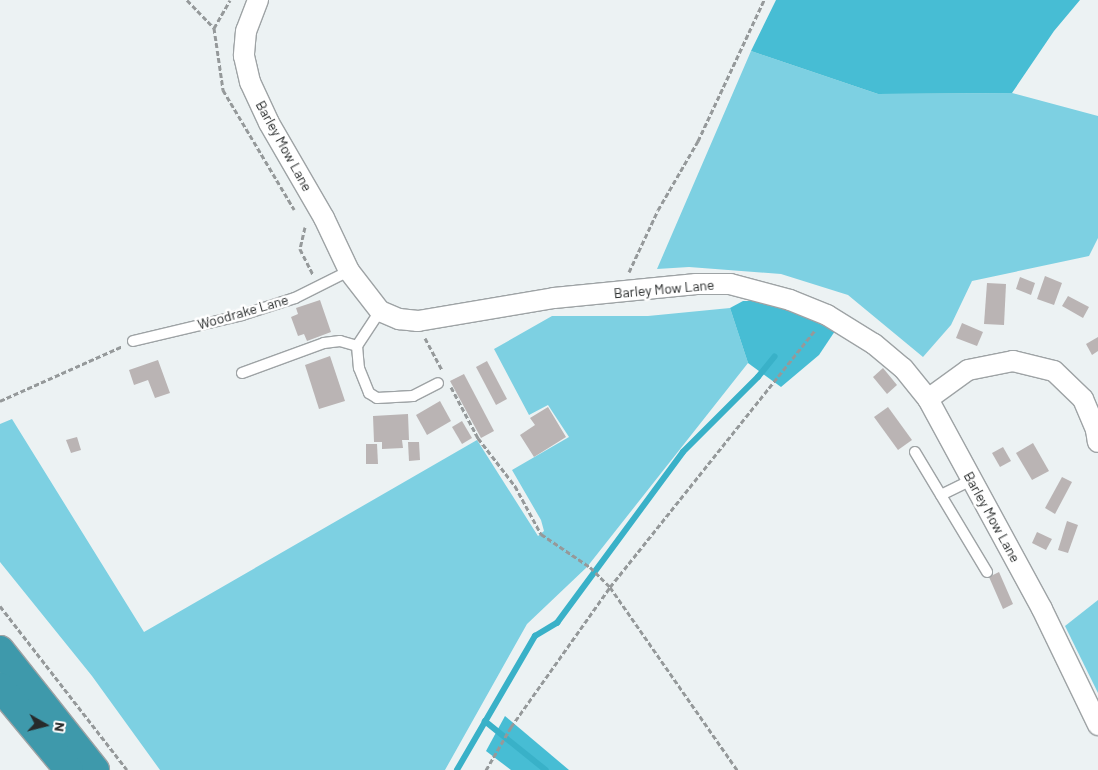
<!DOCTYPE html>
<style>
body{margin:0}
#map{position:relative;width:1098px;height:770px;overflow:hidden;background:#ecf2f3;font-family:Barlow,sans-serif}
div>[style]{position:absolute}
.green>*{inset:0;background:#7dd0e2}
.forest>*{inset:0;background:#47bdd4}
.stream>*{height:5.5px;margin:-2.75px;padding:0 2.75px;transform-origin:2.75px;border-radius:2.75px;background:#39b1c8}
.building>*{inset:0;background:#bab4b4}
.path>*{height:3px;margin-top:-1.5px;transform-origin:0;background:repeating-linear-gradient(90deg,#95999a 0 5px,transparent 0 7.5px)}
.roads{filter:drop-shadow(1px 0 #9ea3a5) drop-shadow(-1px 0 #9ea3a5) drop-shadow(0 1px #9ea3a5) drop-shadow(0 -1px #9ea3a5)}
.lane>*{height:10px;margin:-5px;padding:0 5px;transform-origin:5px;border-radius:5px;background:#fff}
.street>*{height:20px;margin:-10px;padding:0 10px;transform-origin:10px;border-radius:10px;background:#fff}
.highway>*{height:28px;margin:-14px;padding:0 14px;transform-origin:14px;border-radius:14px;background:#3e99ab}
span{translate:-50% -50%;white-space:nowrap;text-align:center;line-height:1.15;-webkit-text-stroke:5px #fff;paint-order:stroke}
.street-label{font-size:14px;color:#272a2a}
.north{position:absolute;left:20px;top:700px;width:50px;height:50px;-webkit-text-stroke:4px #fff;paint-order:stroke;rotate:98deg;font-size:14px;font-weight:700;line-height:20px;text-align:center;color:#272a2a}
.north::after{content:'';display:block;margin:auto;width:18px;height:22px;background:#272a2a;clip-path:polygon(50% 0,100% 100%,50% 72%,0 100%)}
</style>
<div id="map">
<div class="green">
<div style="clip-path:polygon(751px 51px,878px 94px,1012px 93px,1098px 116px,1098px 238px,1089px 256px,972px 281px,951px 325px,923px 357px,848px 295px,781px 274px,689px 267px,657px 269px)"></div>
<div style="clip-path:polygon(730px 308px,748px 363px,587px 567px,527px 624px,445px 770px,160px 770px,92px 676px,0 562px,0 424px,12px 419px,144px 632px,477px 440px,538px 536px,544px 531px,541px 520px,512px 470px,569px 437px,548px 405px,529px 415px,494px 349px,552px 316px,648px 316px)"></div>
<div style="clip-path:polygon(1098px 600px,1098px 693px,1065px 626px)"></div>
</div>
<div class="forest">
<div style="clip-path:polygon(776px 0,1080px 0,1054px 31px,1012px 93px,878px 94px,751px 51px)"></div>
<div style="clip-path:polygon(743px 301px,760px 301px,782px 306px,835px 331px,819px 355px,781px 387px,748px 363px,730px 308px)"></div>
<div style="clip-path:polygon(505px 716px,569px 770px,511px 770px,486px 751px)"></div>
</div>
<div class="stream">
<div style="left:485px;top:721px;width:78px;rotate:38.8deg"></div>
<div style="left:457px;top:770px;width:155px;rotate:-59.8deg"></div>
<div style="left:535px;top:636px;width:26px;rotate:-31deg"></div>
<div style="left:557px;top:623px;width:212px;rotate:-53.6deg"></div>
<div style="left:683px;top:452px;width:106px;rotate:-45deg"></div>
<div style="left:758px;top:377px;width:26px;rotate:-51deg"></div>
</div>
<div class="building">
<div style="clip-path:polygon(1045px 276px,1062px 283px,1054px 305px,1037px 299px)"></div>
<div style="clip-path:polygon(1020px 277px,1035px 283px,1031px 295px,1016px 289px)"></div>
<div style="clip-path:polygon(987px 283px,1006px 284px,1004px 325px,984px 324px)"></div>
<div style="clip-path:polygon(1068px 296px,1089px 307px,1083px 318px,1062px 306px)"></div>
<div style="clip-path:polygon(320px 300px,331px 332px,307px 341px,304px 334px,298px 336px,291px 317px,298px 314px,296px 308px)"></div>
<div style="clip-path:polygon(962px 323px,983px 332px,977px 346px,956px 338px)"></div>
<div style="clip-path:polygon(1098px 337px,1098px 351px,1092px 355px,1086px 344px)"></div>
<div style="clip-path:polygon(330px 356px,345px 401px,319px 409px,305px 365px)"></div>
<div style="clip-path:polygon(158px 360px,170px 393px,155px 398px,148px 380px,134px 385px,129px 370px)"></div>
<div style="clip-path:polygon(487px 361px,507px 399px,496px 405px,476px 367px)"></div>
<div style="clip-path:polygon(883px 368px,897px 385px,887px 394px,873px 377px)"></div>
<div style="clip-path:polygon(464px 374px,494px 431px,481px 438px,450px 381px)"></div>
<div style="clip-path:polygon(440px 401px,451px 421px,427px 435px,416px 415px)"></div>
<div style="clip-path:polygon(548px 407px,566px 437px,534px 457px,520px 435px,535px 425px,530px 418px)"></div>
<div style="clip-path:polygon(888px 407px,912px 440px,898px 450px,874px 417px)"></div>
<div style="clip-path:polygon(408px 414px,409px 440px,402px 440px,403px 448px,382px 449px,382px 442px,374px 442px,373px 416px)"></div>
<div style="clip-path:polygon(462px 421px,472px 438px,462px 444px,452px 427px)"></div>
<div style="clip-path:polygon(77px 437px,81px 450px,71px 453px,66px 440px)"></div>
<div style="clip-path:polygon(408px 442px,419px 442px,420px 460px,409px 461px)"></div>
<div style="clip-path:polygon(1033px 443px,1049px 471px,1032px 480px,1016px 453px)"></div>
<div style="clip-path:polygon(366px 444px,377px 444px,378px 464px,366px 464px)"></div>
<div style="clip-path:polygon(1003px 447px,1011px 461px,1000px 467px,992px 453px)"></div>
<div style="clip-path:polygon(1062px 477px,1072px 482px,1055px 514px,1045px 508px)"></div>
<div style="clip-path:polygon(1067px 521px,1078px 525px,1068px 553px,1058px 550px)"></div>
<div style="clip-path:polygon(1037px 532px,1052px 539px,1046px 550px,1032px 543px)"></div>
<div style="clip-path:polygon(999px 572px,1013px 604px,1003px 609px,989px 577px)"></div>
</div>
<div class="path">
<div style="left:187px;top:0;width:39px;rotate:46deg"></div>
<div style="left:214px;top:28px;width:63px;rotate:81.7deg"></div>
<div style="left:223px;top:90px;width:139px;rotate:59.2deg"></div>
<div style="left:214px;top:28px;width:32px;rotate:-60deg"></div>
<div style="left:305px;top:227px;width:23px;rotate:103deg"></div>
<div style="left:300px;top:249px;width:28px;rotate:63deg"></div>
<div style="left:629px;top:272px;width:68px;rotate:-64.9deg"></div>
<div style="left:658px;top:210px;width:80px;rotate:-59.9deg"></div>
<div style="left:698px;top:141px;width:156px;rotate:-64.9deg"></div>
<div style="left:425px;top:338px;width:36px;rotate:62deg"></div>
<div style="left:451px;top:387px;width:58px;rotate:62.1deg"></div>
<div style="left:478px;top:438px;width:61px;rotate:52.4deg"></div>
<div style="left:515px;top:486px;width:55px;rotate:61.6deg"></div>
<div style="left:541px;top:534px;width:59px;rotate:34deg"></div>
<div style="left:590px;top:567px;width:28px;rotate:45deg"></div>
<div style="left:610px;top:587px;width:223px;rotate:55.2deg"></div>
<div style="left:0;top:401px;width:133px;rotate:-24.1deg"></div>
<div style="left:0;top:606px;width:207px;rotate:52.2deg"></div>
<div style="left:486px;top:770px;width:50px;rotate:-59.8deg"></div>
<div style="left:511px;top:727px;width:171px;rotate:-54.7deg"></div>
<div style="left:610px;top:587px;width:329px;rotate:-51.4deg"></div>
</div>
<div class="roads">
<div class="lane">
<div style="left:380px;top:311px;width:42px;rotate:123.3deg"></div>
<div style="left:357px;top:346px;width:22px;rotate:85deg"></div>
<div style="left:359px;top:368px;width:27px;rotate:68deg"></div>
<div style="left:369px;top:393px;width:9px;rotate:32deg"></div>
<div style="left:377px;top:398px;width:36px;rotate:-3deg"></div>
<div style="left:413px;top:396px;width:28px;rotate:-27deg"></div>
<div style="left:133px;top:341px;width:112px;rotate:-13.4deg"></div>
<div style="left:242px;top:315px;width:56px;rotate:-17.8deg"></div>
<div style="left:295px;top:298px;width:60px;rotate:-26.6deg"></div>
<div style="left:242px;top:373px;width:87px;rotate:-20.1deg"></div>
<div style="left:324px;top:343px;width:16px;rotate:-7deg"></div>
<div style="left:340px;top:341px;width:18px;rotate:16deg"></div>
<div style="left:915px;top:452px;width:140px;rotate:59deg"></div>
<div style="left:941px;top:495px;width:34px;rotate:-26deg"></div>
</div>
<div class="street">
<div style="left:258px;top:0;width:33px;rotate:111deg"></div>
<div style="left:246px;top:31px;width:25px;rotate:95deg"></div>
<div style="left:244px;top:56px;width:27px;rotate:77deg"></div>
<div style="left:250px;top:82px;width:45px;rotate:65.1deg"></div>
<div style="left:269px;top:123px;width:110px;rotate:59.9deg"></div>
<div style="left:324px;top:218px;width:59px;rotate:64.7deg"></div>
<div style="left:349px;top:271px;width:51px;rotate:52.2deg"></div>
<div style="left:380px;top:311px;width:21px;rotate:23deg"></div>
<div style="left:399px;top:319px;width:19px;rotate:6deg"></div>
<div style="left:418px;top:321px;width:138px;rotate:-9.6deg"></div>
<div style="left:554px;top:298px;width:143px;rotate:-5.6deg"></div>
<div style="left:696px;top:284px;width:34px"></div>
<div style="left:730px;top:284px;width:62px;rotate:14.9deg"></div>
<div style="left:790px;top:300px;width:40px;rotate:22deg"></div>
<div style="left:827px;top:315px;width:55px;rotate:31.7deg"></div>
<div style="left:874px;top:344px;width:38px;rotate:40deg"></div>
<div style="left:903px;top:368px;width:40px;rotate:51deg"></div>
<div style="left:928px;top:399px;width:239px;rotate:61.5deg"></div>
<div style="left:1042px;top:609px;width:129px;rotate:64.2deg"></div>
<div style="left:928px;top:399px;width:49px;rotate:-35.9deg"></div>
<div style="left:968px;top:370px;width:46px;rotate:-11.3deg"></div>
<div style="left:1013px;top:361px;width:42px;rotate:13.7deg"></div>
<div style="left:1054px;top:371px;width:40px;rotate:44deg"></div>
<div style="left:1083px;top:399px;width:34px;rotate:67deg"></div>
<div style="left:1096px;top:430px;width:12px;rotate:81deg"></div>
</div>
<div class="highway">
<div style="left:0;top:650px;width:153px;rotate:51.6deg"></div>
<div style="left:0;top:687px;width:108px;rotate:50.3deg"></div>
</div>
</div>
<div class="street-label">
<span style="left:284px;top:146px;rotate:61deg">Barley Mow Lane</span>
<span style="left:664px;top:289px;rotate:-5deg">Barley Mow Lane</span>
<span style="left:243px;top:312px;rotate:-16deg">Woodrake Lane</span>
<span style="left:992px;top:517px;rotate:61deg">Barley Mow Lane</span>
</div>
<div class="north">N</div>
</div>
